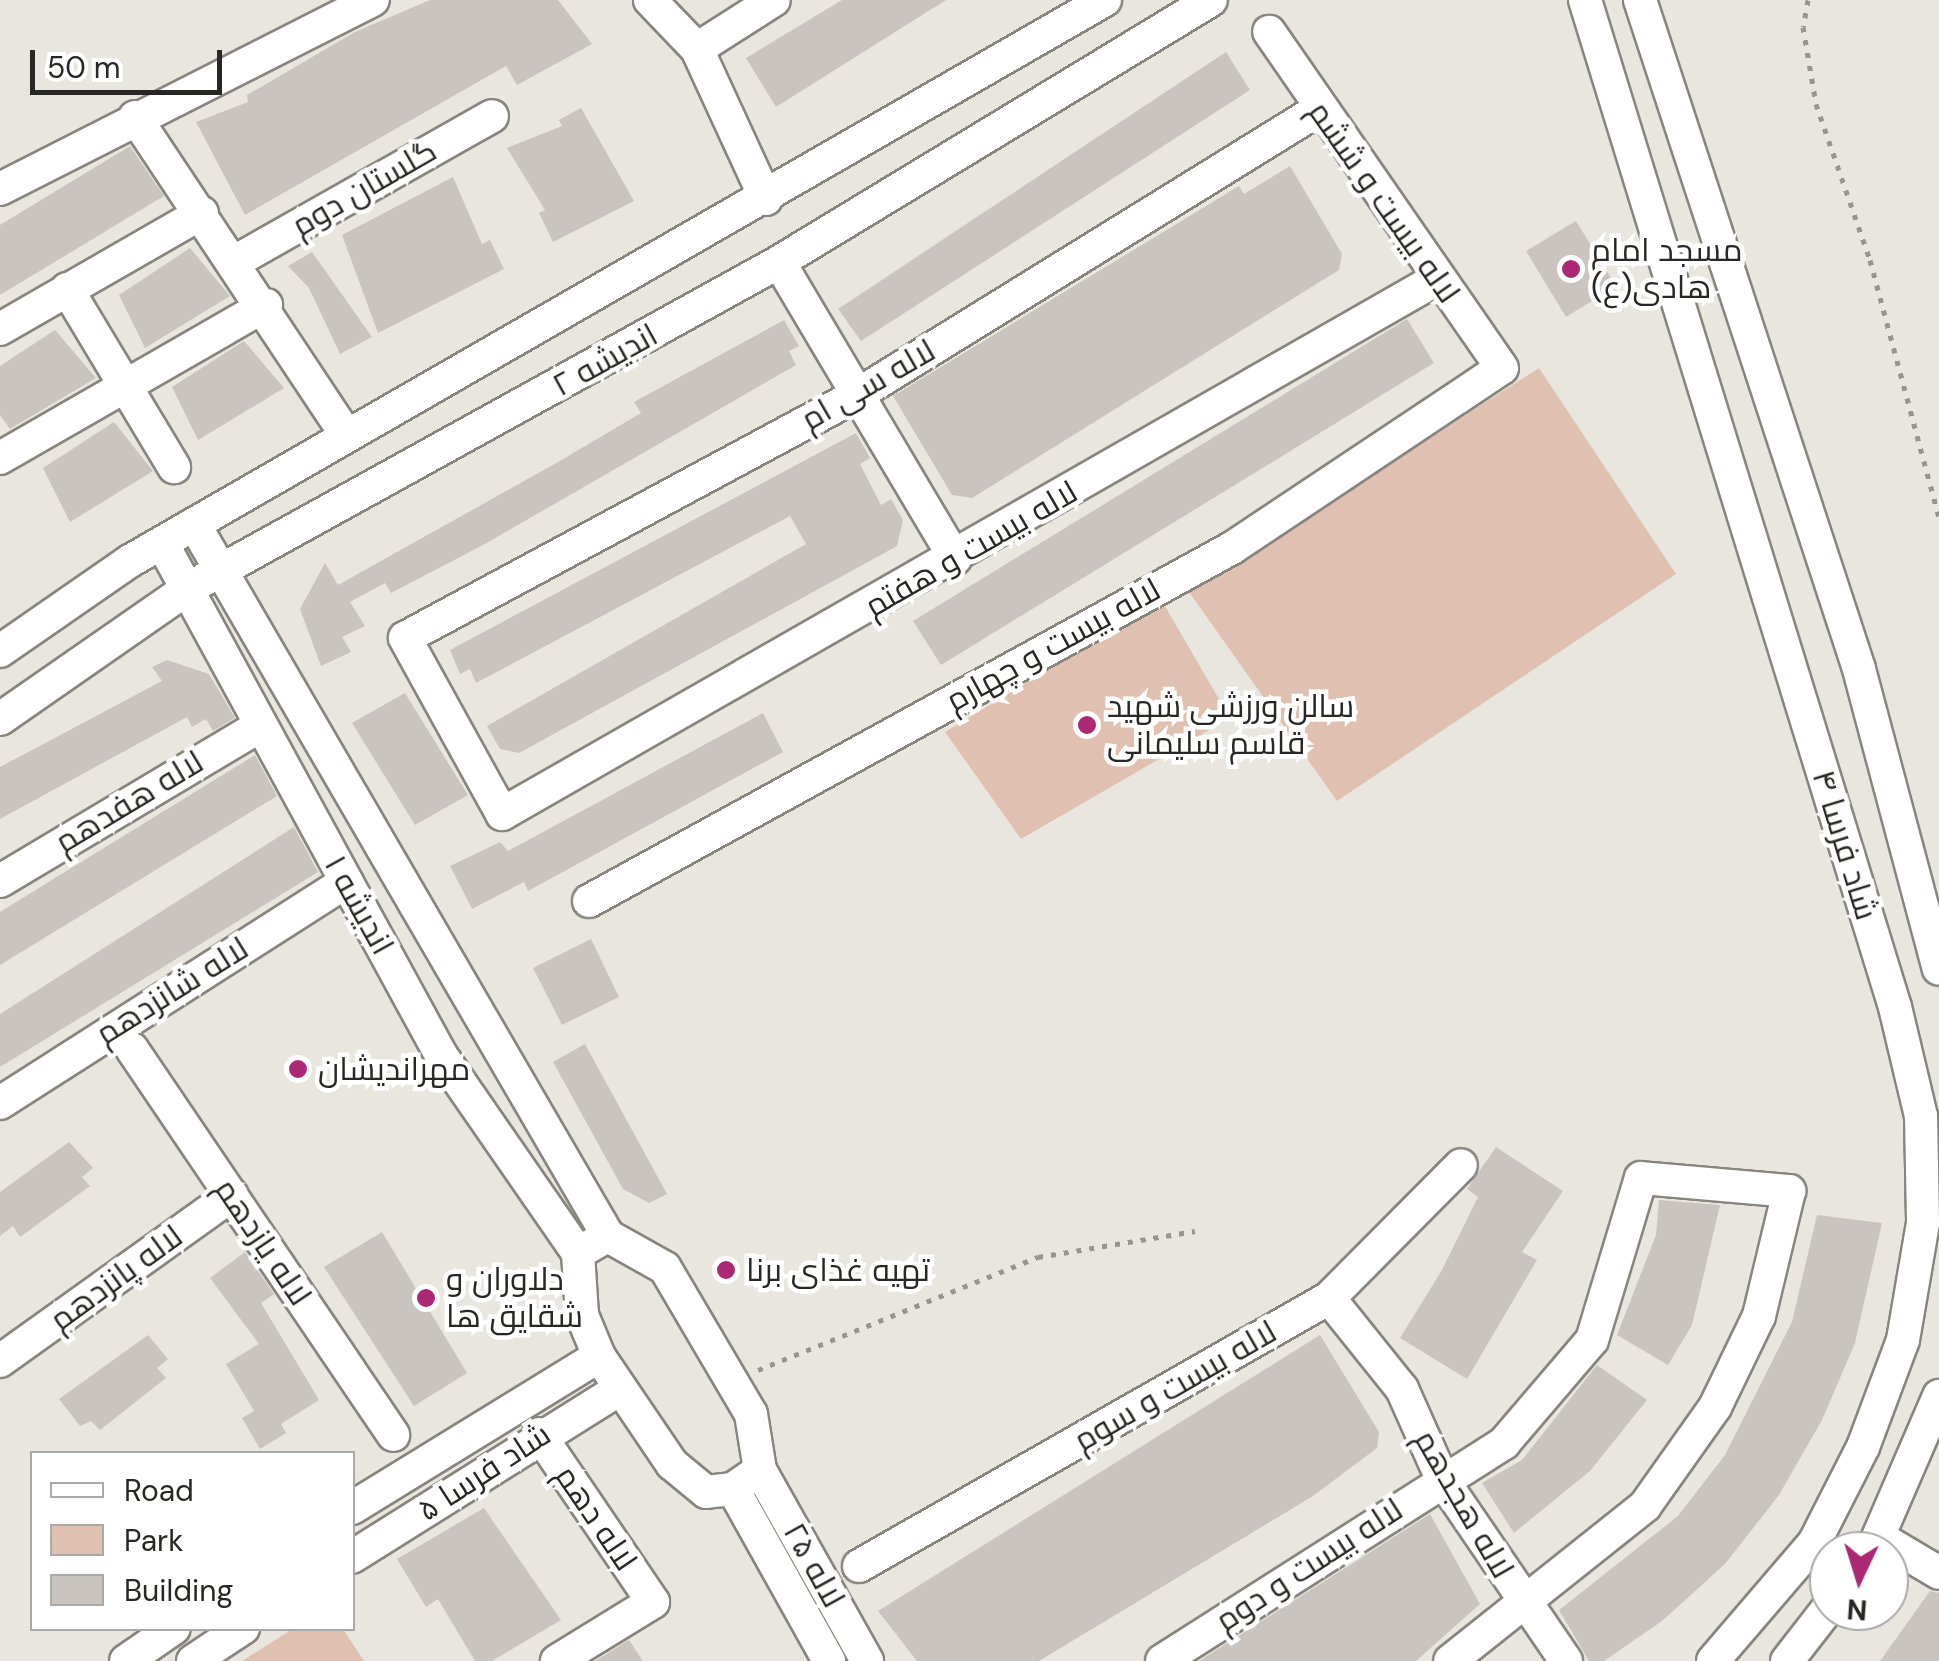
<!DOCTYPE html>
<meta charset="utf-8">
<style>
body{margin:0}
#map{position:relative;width:1939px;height:1661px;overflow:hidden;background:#e9e6df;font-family:"DM Sans",Cairo,sans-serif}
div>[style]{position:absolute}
.green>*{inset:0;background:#e0c1b1}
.building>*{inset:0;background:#c9c4bf}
.path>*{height:5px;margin-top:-2.5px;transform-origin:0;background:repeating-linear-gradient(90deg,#979590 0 5px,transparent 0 13px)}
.roads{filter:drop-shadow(2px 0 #88857f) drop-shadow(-2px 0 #88857f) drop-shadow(0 2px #88857f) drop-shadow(0 -2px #88857f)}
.minor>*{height:32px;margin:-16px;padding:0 16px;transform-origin:16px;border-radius:16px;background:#fff}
.dots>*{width:28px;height:28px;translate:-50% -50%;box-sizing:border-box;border:5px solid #fff;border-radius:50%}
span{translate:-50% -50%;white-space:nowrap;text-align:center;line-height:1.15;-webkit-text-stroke:9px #fff;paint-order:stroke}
.street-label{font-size:32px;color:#292725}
.poi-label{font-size:32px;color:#292725}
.left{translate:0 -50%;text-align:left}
.legend{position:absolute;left:30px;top:1451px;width:325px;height:180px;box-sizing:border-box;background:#fff;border:2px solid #a9a9a8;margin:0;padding:12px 18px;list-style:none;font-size:30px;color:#292725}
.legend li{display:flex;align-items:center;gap:20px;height:50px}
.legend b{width:50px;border:2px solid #a9a9a8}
.north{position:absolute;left:1809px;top:1531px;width:100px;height:100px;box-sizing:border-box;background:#fff;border:2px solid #a9a9a8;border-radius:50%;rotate:184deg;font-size:28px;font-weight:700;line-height:40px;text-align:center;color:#292725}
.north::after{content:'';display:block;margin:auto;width:35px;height:45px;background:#aa2874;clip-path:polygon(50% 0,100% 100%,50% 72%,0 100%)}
.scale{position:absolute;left:30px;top:50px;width:192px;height:45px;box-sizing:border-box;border:5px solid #292725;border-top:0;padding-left:12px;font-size:30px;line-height:35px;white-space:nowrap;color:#292725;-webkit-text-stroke:8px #fff;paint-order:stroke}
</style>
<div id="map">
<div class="green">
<div style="clip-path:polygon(1539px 368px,1676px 574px,1337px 801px,1189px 592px)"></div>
<div style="clip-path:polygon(1162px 601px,1230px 718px,1021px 839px,945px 732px)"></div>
<div style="clip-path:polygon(294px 1628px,343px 1629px,364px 1661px,242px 1661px)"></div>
</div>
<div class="building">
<div style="clip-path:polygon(430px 0,558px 0,592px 44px,517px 85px,506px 66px,245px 215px,196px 122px,248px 102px,247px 95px,355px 32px)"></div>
<div style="clip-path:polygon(842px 0,946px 0,776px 107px,746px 58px)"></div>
<div style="clip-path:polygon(1226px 52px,1250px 90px,861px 341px,838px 309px)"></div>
<div style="clip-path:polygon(581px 108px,634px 201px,553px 242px,539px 213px,545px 210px,507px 148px,562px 126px,559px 120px)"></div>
<div style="clip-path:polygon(130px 146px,164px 196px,0 295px,0 225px)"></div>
<div style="clip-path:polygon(1290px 166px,1342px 254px,1339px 270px,972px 498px,952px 495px,893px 396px,1239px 186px,1244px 194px)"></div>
<div style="clip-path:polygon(453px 177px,482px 244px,490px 240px,504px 269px,378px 333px,342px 235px)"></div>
<div style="clip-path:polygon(1576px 221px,1616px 286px,1566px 317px,1526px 251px)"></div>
<div style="clip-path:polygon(190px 248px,230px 296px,145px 348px,119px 295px)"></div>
<div style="clip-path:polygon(312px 252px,372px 337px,340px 354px,309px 288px,288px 266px)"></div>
<div style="clip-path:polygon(1407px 319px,1434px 363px,941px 665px,913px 621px)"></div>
<div style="clip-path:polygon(784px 320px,799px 346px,789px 351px,796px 365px,483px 545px,391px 593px,385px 583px,350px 602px,365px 626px,342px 637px,351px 652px,321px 666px,300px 609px,325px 563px,338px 585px,558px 462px,641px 413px,634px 402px)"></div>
<div style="clip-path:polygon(55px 330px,96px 378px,10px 429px,0 415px,0 366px)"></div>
<div style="clip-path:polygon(244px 341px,284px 388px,198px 440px,172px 387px)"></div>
<div style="clip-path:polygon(114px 422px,153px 471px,70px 522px,43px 468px)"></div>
<div style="clip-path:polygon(856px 433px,870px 458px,860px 464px,881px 505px,891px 499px,903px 520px,897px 546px,519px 753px,500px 749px,487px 726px,806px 544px,790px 516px,476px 683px,470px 669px,460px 674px,450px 650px)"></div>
<div style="clip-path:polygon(167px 660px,209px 674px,235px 718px,213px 731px,206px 719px,192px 727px,187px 717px,0 819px,0 767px,162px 681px,152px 667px)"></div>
<div style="clip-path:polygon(405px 693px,468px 795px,415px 825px,352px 723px)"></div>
<div style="clip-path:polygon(763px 713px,783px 752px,528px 891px,524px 882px,472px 909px,450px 866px,500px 842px,508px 851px)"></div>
<div style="clip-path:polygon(255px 755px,277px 796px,0 965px,0 912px)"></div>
<div style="clip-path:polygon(294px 827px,318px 872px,0 1067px,0 1014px)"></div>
<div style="clip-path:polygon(591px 939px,619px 997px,562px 1025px,533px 968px)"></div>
<div style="clip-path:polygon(585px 1044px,667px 1194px,649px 1203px,623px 1189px,553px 1062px)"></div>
<div style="clip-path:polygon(69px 1142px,93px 1168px,82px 1177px,90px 1186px,20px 1237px,13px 1226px,0 1236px,0 1192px)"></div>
<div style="clip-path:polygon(1496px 1147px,1563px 1191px,1522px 1252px,1537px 1260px,1467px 1379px,1400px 1338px,1442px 1270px,1478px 1197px,1467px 1189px)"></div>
<div style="clip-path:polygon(1659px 1200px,1720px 1205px,1692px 1325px,1668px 1365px,1617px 1335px,1656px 1235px)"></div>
<div style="clip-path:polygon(1817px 1215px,1882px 1223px,1855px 1343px,1822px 1420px,1779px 1495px,1725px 1564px,1662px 1621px,1604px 1661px,1589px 1661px,1559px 1610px,1678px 1516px,1725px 1455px,1792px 1322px)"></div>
<div style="clip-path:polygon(382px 1232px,467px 1373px,414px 1406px,324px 1267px)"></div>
<div style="clip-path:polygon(245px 1252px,274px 1294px,261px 1303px,319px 1400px,281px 1424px,286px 1433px,260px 1449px,242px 1418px,254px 1411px,226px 1364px,259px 1344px,210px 1278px)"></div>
<div style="clip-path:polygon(148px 1335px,168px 1359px,157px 1368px,166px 1378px,100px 1430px,91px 1421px,80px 1426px,59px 1399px)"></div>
<div style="clip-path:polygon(1320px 1335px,1379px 1432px,1377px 1448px,1313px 1496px,1039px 1661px,917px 1661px,878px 1611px)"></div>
<div style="clip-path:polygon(1597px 1365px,1647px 1400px,1590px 1471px,1514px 1533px,1482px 1483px,1522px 1460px)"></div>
<div style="clip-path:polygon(484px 1508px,561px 1620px,492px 1661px,475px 1661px,438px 1599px,426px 1607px,397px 1559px)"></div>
<div style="clip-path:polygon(1430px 1514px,1480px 1604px,1416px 1661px,1199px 1661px)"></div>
<div style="clip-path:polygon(1930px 1591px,1939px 1593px,1939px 1661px,1880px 1661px)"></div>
<div style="clip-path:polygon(629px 1640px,643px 1661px,595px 1661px)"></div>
</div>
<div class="path">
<div style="left:1808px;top:0;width:27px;rotate:100deg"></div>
<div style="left:1803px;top:27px;width:78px;rotate:80.4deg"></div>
<div style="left:1816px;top:104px;width:165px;rotate:70.9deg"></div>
<div style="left:1870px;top:260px;width:266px;rotate:75deg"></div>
<div style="left:758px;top:1370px;width:302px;rotate:-22deg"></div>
<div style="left:1038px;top:1257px;width:159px;rotate:-9.4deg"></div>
</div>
<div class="roads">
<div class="minor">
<div style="left:650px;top:0;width:68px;rotate:46.2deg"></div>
<div style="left:697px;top:49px;width:165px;rotate:65.3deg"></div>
<div style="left:1585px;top:0;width:1054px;rotate:72.89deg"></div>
<div style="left:1895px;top:1007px;width:112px;rotate:76.6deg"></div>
<div style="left:1921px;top:1116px;width:107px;rotate:88.9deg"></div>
<div style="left:1923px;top:1223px;width:119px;rotate:99.7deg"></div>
<div style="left:1903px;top:1340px;width:114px;rotate:110.5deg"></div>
<div style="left:1863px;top:1447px;width:108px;rotate:117deg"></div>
<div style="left:1814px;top:1543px;width:155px;rotate:130.6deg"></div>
<div style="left:1640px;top:0;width:704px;rotate:71.87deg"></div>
<div style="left:1859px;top:669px;width:310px;rotate:75.1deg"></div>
<div style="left:697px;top:49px;width:91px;rotate:-32.5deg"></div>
<div style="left:1318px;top:110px;width:542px;rotate:148.27deg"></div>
<div style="left:857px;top:395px;width:513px;rotate:151.74deg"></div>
<div style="left:405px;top:638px;width:201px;rotate:61.1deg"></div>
<div style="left:502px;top:814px;width:1077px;rotate:-29.78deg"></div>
<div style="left:135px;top:117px;width:383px;rotate:56.4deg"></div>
<div style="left:0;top:189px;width:418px;rotate:-26.9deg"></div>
<div style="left:236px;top:261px;width:294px;rotate:-29.5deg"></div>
<div style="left:779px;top:262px;width:345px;rotate:59.3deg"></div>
<div style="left:67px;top:289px;width:208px;rotate:59deg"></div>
<div style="left:0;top:329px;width:233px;rotate:-29.9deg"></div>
<div style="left:0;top:458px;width:307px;rotate:-29.9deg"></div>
<div style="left:194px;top:524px;width:824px;rotate:59.82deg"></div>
<div style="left:608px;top:1236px;width:65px;rotate:29.3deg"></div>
<div style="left:665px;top:1268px;width:169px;rotate:59.5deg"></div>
<div style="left:751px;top:1414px;width:57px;rotate:80.9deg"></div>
<div style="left:760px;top:1470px;width:33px;rotate:145deg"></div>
<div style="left:733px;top:1489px;width:27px;rotate:174deg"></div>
<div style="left:706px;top:1492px;width:44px;rotate:-140.5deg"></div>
<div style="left:672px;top:1464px;width:130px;rotate:-124.1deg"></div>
<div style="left:599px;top:1356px;width:44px;rotate:-112.5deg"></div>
<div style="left:582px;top:1315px;width:62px;rotate:-93.7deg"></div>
<div style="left:578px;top:1253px;width:34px;rotate:-30deg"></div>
<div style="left:162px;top:543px;width:583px;rotate:61.41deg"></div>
<div style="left:441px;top:1055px;width:241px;rotate:55.3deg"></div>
<div style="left:0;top:651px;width:158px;rotate:-34.7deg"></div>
<div style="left:130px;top:561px;width:1125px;rotate:-29.92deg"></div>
<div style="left:0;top:719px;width:228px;rotate:-34.8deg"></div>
<div style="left:187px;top:589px;width:676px;rotate:-28.91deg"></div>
<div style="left:779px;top:262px;width:505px;rotate:-31.24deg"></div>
<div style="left:0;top:881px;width:303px;rotate:-30.8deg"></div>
<div style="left:589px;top:901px;width:734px;rotate:-28.77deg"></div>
<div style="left:1232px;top:548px;width:324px;rotate:-33.7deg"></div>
<div style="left:1502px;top:368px;width:409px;rotate:-124.7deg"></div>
<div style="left:132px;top:1049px;width:466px;rotate:55.9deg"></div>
<div style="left:0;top:1103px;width:411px;rotate:-32.6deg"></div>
<div style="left:1329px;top:1298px;width:117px;rotate:51.3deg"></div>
<div style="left:1402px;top:1389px;width:98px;rotate:66deg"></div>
<div style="left:1442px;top:1479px;width:220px;rotate:55.7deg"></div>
<div style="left:0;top:1361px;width:285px;rotate:-35.6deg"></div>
<div style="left:539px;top:1434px;width:203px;rotate:55.8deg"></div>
<div style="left:653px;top:1602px;width:113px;rotate:148.4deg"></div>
<div style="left:760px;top:1470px;width:219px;rotate:60.7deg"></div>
<div style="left:733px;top:1489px;width:197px;rotate:60.8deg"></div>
<div style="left:352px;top:1508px;width:290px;rotate:-31.6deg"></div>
<div style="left:1882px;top:1539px;width:66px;rotate:30.8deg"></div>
<div style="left:1872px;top:1551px;width:169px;rotate:-66.6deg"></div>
<div style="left:352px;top:1557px;width:313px;rotate:-32.1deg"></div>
<div style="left:859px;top:1566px;width:541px;rotate:-29.69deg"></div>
<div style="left:1329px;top:1298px;width:187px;rotate:-45.2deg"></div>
<div style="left:126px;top:1661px;width:58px;rotate:-34.5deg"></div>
<div style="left:193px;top:1661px;width:60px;rotate:-33.4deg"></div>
<div style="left:1162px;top:1661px;width:406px;rotate:-32.5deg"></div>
<div style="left:1504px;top:1443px;width:135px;rotate:-49.5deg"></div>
<div style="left:1592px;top:1340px;width:169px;rotate:-73.2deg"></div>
<div style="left:1641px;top:1178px;width:149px;rotate:5deg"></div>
<div style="left:1789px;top:1191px;width:129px;rotate:103.5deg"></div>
<div style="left:1759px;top:1316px;width:101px;rotate:115.8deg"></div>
<div style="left:1715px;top:1407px;width:121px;rotate:125.3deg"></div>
<div style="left:1645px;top:1506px;width:249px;rotate:141.5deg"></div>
<div style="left:1787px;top:1661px;width:68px;rotate:-52.1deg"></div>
</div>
</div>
<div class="dots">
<div style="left:1571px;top:269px;background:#aa2874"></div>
<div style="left:1087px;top:725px;background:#aa2874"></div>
<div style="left:298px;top:1069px;background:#aa2874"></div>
<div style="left:726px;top:1270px;background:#aa2874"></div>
<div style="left:426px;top:1298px;background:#aa2874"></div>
</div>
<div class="street-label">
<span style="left:364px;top:188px;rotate:-30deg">گلستان دوم</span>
<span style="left:1384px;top:202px;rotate:55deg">لاله بیست و ششم</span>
<span style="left:605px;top:360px;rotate:-29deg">اندیشه ۲</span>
<span style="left:868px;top:385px;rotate:-30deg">لاله سی ام</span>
<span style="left:971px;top:549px;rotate:-30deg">لاله بیست و هفتم</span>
<span style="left:1053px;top:645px;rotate:-29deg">لاله بیست و چهارم</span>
<span style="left:129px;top:802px;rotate:-31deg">لاله هفدهم</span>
<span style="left:1845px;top:845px;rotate:73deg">شاد فرسا ۴</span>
<span style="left:359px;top:905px;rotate:61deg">اندیشه ۱</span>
<span style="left:172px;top:991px;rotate:-32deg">لاله شانزدهم</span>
<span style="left:263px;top:1242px;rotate:56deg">لاله یازدهم</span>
<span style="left:116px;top:1278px;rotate:-36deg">لاله پانزدهم</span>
<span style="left:1175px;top:1386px;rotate:-30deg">لاله بیست و سوم</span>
<span style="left:484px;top:1472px;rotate:-33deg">شاد فرسا ۵</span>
<span style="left:1464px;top:1504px;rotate:60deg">لاله هجدهم</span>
<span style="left:596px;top:1518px;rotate:56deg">لاله دهم</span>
<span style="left:814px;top:1565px;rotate:61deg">لاله ۲۵</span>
<span style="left:1309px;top:1565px;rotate:-33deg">لاله بیست و دوم</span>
</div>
<div class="poi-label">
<span class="left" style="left:1591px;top:269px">مسجد امام<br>هادی(ع)</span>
<span class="left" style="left:1107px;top:725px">سالن ورزشی شهید<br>قاسم سلیمانی</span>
<span class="left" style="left:318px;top:1069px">مهراندیشان</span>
<span class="left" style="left:746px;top:1270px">تهیه غذای برنا</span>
<span class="left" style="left:446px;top:1298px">دلاوران و<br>شقایق ها</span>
</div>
<ul class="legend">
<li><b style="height:12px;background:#fff"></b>Road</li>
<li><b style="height:28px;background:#e0c1b1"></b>Park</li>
<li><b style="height:28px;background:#c9c4bf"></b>Building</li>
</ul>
<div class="north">N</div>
<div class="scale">50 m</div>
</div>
